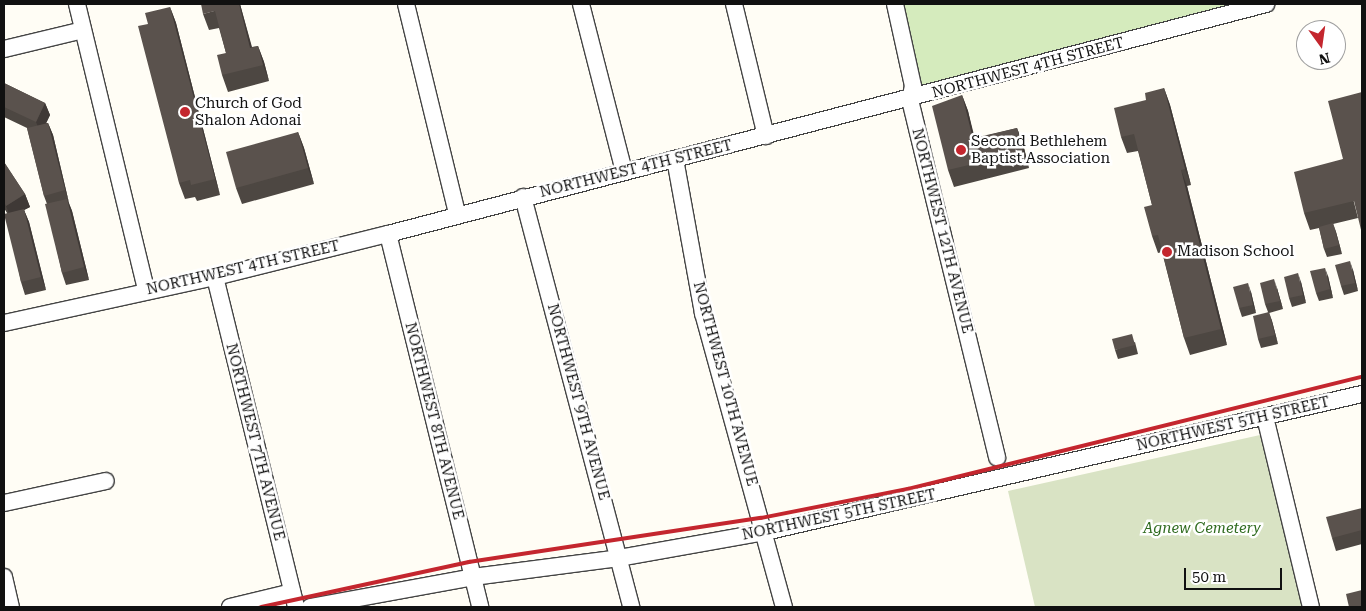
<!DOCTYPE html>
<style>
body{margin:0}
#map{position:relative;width:1366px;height:611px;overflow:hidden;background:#fffdf5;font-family:"Roboto Serif",serif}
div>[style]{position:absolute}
.green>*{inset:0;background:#d5ebbd}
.cemetery>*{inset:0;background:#d9e3c4}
.roads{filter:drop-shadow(1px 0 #444) drop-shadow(-1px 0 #444) drop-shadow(0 1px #444) drop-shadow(0 -1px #444)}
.minor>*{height:16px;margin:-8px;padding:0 8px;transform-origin:8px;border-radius:8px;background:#fff}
.rail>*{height:4px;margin:-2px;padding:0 2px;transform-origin:2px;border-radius:2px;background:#c4262e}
.wall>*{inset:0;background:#4d4742}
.shaded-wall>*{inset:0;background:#3f3936}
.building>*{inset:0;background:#5a524d}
.dots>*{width:14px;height:14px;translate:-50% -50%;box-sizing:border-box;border:2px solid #fff;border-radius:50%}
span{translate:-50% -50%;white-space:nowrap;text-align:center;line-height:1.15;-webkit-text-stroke:5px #fff;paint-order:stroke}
.street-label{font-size:15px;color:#111}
.poi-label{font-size:15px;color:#111}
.left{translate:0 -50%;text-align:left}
.park-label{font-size:15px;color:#2f6b1f;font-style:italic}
.frame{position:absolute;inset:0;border:5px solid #111;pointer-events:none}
.north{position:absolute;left:1296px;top:20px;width:50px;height:50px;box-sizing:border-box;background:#fff;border:1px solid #a0a0a0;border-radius:50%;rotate:166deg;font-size:14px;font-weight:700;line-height:20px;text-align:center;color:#111}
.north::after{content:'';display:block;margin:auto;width:18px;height:22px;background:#c4262e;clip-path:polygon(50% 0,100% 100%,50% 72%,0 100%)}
.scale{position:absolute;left:1184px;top:568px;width:98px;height:22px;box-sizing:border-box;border:2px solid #111;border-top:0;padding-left:6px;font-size:15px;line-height:18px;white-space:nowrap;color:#111;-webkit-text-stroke:4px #fff;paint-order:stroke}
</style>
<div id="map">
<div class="green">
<div style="clip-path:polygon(902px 4px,1237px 4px,920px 89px)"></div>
</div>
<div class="cemetery">
<div style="clip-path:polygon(1260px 435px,1303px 607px,1035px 607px,1008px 491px)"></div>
</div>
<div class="roads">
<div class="minor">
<div style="left:77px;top:4px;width:294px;rotate:76.4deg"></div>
<div style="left:406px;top:4px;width:216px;rotate:76.3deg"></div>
<div style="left:581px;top:4px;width:173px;rotate:75.6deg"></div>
<div style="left:734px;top:4px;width:136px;rotate:76.4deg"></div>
<div style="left:895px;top:4px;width:84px;rotate:77.6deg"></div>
<div style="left:913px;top:86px;width:14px;rotate:102deg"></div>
<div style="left:910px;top:100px;width:368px;rotate:76.3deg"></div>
<div style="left:4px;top:49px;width:81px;rotate:-13.5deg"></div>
<div style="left:675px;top:159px;width:157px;rotate:79.7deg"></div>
<div style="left:703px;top:313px;width:305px;rotate:74.6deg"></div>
<div style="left:523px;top:197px;width:424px;rotate:75.2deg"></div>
<div style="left:388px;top:234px;width:384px;rotate:76.1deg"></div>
<div style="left:215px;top:277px;width:340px;rotate:76.2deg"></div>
<div style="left:4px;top:323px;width:216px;rotate:-12.3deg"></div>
<div style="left:215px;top:277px;width:178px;rotate:-14deg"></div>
<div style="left:388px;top:234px;width:908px;rotate:-14.68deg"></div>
<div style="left:1265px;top:417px;width:195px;rotate:76.4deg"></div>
<div style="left:4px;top:503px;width:104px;rotate:-12.2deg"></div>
<div style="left:4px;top:577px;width:31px;rotate:77deg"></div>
<div style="left:230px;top:607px;width:64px;rotate:-13.6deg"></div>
<div style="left:310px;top:607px;width:166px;rotate:-10.4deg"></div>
<div style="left:473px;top:577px;width:147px;rotate:-7.4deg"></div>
<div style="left:619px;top:558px;width:148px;rotate:-10.1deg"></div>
<div style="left:765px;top:532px;width:613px;rotate:-13.02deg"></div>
</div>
</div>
<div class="rail">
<div style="left:261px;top:607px;width:213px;rotate:-12.2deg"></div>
<div style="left:469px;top:562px;width:295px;rotate:-8.6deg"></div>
<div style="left:761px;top:518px;width:150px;rotate:-11.2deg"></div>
<div style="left:908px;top:489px;width:468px;rotate:-13.9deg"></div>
</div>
<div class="wall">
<div style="clip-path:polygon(240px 4px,252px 47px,258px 46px,264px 62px,269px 81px,228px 92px,222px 75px,226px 53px,219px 28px,209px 30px,203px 14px)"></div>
<div style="clip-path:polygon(170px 7px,176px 23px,220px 195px,197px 201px,195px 197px,185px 199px,179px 183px)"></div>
<div style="clip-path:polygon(4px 83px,45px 103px,50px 115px,46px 123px,48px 123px,53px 135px,69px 203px,72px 211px,89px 280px,66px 285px,62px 273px,47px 204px,44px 196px,27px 128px,4px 117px)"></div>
<div style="clip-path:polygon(1164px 88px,1170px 105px,1191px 185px,1187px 186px,1227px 345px,1190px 355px,1184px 338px,1162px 252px,1158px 253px,1152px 236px,1152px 205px,1138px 151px,1127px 153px,1121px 137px)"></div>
<div style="clip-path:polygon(962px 95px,968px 111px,974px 138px,1017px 128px,1023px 144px,1029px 168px,954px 187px,948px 170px)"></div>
<div style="clip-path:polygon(298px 132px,304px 148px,314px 184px,242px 204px,236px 188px)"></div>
<div style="clip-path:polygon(1343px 159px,1358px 218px,1333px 224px,1336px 232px,1342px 254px,1327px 257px,1324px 249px,1319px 228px,1310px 230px,1304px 213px)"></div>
<div style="clip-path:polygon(4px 162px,25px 194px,30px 207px,24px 210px,29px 222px,46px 290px,25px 295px,21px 282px,7px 213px,4px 208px)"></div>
<div style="clip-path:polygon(1353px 270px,1358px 291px,1344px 295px,1341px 286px)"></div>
<div style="clip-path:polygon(1328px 276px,1333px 298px,1319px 301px,1316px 293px)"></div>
<div style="clip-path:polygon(1301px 282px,1306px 303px,1292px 307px,1289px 298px)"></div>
<div style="clip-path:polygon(1277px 288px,1283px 309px,1269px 313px,1272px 321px,1278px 344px,1261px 348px,1258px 339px,1268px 312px,1265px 304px)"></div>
<div style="clip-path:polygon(1251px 292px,1256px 313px,1242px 317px,1239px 308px)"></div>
<div style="clip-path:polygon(1135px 342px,1138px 354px,1118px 359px,1115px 350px)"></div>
<div style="clip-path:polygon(1362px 508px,1362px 544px,1336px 551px,1332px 538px)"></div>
</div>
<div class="shaded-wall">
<div style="clip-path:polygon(239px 4px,240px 4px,256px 64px,250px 48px)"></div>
<div style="clip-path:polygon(170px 7px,176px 23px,220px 195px,215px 179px)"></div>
<div style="clip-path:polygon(258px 46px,264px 62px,269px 81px,263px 65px)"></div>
<div style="clip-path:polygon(1164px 88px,1170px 105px,1191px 185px,1185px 169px)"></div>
<div style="clip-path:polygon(962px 95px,968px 111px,979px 155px,973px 139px)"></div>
<div style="clip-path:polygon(45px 103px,50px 115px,41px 134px,36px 122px)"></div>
<div style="clip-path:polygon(48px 123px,53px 135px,69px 203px,65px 190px)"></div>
<div style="clip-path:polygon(1017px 128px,1023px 144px,1029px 168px,1023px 152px)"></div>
<div style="clip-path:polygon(298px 132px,304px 148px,314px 184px,308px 168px)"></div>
<div style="clip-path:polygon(1181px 170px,1187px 186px,1227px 345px,1221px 329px)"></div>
<div style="clip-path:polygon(25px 194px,30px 207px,24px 210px,29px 222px,46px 290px,41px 277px,11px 219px,6px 206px)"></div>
<div style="clip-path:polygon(67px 199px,72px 211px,89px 280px,84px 267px)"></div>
<div style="clip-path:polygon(1333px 223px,1336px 232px,1342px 254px,1339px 245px)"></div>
<div style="clip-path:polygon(1350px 261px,1353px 270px,1358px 291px,1355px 283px)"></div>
<div style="clip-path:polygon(1325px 268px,1328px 276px,1333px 298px,1330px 289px)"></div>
<div style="clip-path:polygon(1298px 273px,1301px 282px,1306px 303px,1303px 295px)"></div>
<div style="clip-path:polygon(1274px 279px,1277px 288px,1283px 309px,1280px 301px)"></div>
<div style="clip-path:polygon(1248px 283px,1251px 292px,1256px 313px,1253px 305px)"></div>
<div style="clip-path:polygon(1269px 312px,1272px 321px,1278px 344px,1275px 335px)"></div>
</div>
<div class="building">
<div style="clip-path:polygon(201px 4px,239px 4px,250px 48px,258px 46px,263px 65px,222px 75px,217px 55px,226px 53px,215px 11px,203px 14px)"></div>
<div style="clip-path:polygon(170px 7px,215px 179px,191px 185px,190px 180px,179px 183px,138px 26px,148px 24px,145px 13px)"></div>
<div style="clip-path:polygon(4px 83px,45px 103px,36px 122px,4px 107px)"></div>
<div style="clip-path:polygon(1164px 88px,1185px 169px,1181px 170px,1221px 329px,1184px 338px,1158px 235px,1152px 236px,1144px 207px,1152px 205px,1134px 134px,1121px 137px,1114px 108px,1146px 100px,1145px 93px)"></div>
<div style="clip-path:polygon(1362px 92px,1362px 234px,1354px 201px,1304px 213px,1294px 172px,1343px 159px,1328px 101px)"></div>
<div style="clip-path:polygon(962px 95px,973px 139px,1017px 128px,1023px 152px,948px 170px,932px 106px)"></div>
<div style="clip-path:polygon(48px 123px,65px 190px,44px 196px,27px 128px)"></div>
<div style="clip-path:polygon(298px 132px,308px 168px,236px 188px,226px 152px)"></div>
<div style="clip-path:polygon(4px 162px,25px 194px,6px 206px,4px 202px)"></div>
<div style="clip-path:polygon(67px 199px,84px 267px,62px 273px,45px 204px)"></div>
<div style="clip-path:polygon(24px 209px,41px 277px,21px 282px,4px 214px)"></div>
<div style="clip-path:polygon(1333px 223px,1339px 245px,1324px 249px,1319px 227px)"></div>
<div style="clip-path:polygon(1350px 261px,1355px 283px,1341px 286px,1335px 265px)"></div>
<div style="clip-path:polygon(1325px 268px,1330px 289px,1316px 293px,1310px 271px)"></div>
<div style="clip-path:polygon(1298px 273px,1303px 295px,1289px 298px,1284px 277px)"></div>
<div style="clip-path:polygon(1274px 279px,1280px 301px,1265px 304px,1260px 283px)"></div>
<div style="clip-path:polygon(1248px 283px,1253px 305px,1239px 308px,1233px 287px)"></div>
<div style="clip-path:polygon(1269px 312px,1275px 335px,1258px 339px,1253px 316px)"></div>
<div style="clip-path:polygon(1132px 334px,1135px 345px,1115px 350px,1112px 339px)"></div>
<div style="clip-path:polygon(1362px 508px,1362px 530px,1332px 538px,1326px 517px)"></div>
<div style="clip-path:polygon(1362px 590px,1362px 607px,1349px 607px,1346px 594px)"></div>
</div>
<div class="dots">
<div style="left:185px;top:112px;background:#c4262e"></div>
<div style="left:961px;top:150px;background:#c4262e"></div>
<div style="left:1167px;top:252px;background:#c4262e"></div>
</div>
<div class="street-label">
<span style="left:1028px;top:68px;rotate:-15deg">NORTHWEST 4TH STREET</span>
<span style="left:636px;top:169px;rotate:-14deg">NORTHWEST 4TH STREET</span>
<span style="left:942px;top:231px;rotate:76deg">NORTHWEST 12TH AVENUE</span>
<span style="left:243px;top:268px;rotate:-13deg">NORTHWEST 4TH STREET</span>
<span style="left:725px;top:384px;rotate:75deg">NORTHWEST 10TH AVENUE</span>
<span style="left:578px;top:402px;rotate:75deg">NORTHWEST 9TH AVENUE</span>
<span style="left:434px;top:421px;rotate:76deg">NORTHWEST 8TH AVENUE</span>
<span style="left:1233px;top:424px;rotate:-13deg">NORTHWEST 5TH STREET</span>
<span style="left:255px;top:442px;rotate:76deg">NORTHWEST 7TH AVENUE</span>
<span style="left:839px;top:515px;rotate:-12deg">NORTHWEST 5TH STREET</span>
</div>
<div class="poi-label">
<span class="left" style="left:195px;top:112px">Church of God<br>Shalon Adonai</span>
<span class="left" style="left:971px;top:150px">Second Bethlehem<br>Baptist Association</span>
<span class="left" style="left:1177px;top:252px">Madison School</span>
</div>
<div class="park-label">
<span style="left:1202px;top:529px">Agnew Cemetery</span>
</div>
<div class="frame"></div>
<div class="north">N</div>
<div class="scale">50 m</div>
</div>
